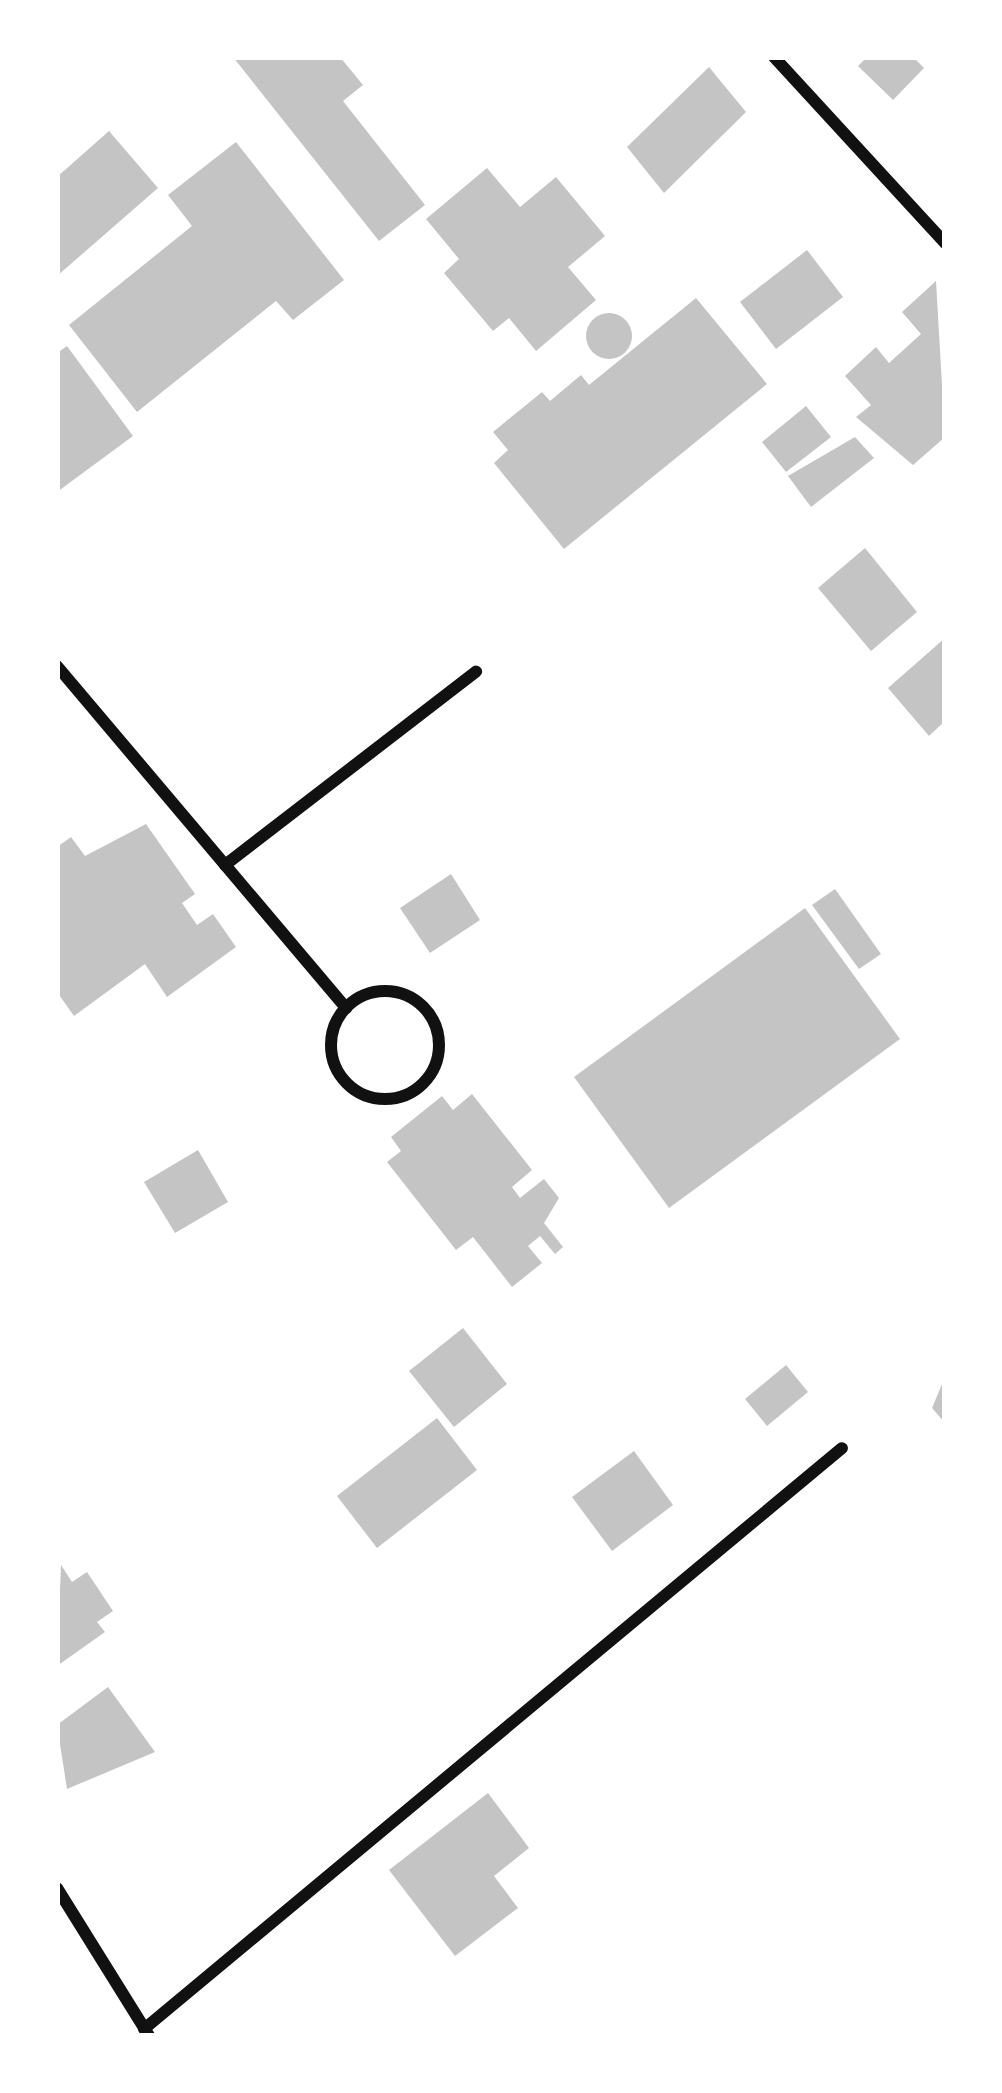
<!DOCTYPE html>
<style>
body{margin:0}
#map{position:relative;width:1002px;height:2093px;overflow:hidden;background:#fff;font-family:Helvetica,sans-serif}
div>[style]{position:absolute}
.building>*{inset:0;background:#c4c4c4}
.round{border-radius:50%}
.minor>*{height:12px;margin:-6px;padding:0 6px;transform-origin:6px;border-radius:6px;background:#111}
.minor>.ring{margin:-6px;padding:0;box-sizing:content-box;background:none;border:12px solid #111;border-radius:50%}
span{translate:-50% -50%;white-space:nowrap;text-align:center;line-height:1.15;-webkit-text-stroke:12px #fff;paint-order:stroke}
.frame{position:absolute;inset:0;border:60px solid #fff;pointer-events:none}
</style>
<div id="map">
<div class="building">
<div style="clip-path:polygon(233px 57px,340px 57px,363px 85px,343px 101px,425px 205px,379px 241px)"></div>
<div style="clip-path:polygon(867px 57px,913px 57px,924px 68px,893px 100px,858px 66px)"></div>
<div style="clip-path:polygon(709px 67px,746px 112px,664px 193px,627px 147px)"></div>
<div style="clip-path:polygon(109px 131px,158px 188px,57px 276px,57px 177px)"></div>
<div style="clip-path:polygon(236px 142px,344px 280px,293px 320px,276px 301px,137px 412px,69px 325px,192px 226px,168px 195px)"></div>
<div style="clip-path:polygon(487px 168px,520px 207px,556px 177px,605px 236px,568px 267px,596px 300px,536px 351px,509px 318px,493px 331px,444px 273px,459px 259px,426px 219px)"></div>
<div style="clip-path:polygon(807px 250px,843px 297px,776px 349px,740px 302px)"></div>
<div style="clip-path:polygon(936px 281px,945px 437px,913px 465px,856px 417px,871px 405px,845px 376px,876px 347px,889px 363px,921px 334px,902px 312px)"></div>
<div style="clip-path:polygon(696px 298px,767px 384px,564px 549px,494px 463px,508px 450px,493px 432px,542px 392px,550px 401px,581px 375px,589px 385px)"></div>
<div class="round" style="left:586px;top:313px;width:46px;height:46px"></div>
<div style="clip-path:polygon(67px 346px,133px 436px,57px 492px,57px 353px)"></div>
<div style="clip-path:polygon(806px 406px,831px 437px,786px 472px,762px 442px)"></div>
<div style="clip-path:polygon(855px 437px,874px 458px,811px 507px,788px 476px)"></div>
<div style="clip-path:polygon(865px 548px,917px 612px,871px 651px,818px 588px)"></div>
<div style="clip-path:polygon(945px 638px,945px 721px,929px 736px,888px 688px)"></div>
<div style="clip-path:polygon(146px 824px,195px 894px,182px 903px,197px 925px,213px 914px,236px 947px,167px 997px,145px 964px,74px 1016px,57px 992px,57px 847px,71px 837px,85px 856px)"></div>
<div style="clip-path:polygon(451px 874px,480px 920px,430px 953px,400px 908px)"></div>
<div style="clip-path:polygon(835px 889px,881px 954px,859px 969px,812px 905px)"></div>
<div style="clip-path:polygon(805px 908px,900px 1039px,669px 1208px,574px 1077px)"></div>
<div style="clip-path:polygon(472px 1094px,532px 1170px,512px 1187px,520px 1198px,544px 1179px,559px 1198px,544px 1223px,563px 1247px,555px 1254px,540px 1236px,528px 1246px,542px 1263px,512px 1287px,473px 1237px,456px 1250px,387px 1162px,401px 1151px,391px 1137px,442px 1096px,453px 1110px)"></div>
<div style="clip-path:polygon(198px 1150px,228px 1202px,175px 1233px,144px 1182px)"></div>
<div style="clip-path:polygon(463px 1328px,507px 1384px,454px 1427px,409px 1371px)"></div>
<div style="clip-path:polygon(786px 1365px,808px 1392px,767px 1426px,745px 1399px)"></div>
<div style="clip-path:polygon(945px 1377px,945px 1423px,932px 1408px)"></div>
<div style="clip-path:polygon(437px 1418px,477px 1470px,377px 1548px,337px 1496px)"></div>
<div style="clip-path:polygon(634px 1451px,673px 1505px,612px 1551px,572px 1497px)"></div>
<div style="clip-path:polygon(61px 1565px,72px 1582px,87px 1572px,113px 1611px,97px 1622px,105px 1632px,57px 1666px)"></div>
<div style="clip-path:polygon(108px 1687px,155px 1752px,67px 1789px,57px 1725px)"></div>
<div style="clip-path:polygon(488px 1793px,529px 1848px,494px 1876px,518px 1908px,455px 1956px,389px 1870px)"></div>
</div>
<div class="minor">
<div style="left:774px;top:57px;width:253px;rotate:47.4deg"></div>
<div style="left:57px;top:666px;width:448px;rotate:49.8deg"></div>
<div style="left:225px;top:865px;width:317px;rotate:-37.6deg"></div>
<div class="ring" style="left:331px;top:991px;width:96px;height:96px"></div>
<div style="left:57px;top:1888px;width:174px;rotate:58.1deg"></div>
<div style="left:144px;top:2029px;width:908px;rotate:-39.77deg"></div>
</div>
<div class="frame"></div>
</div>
